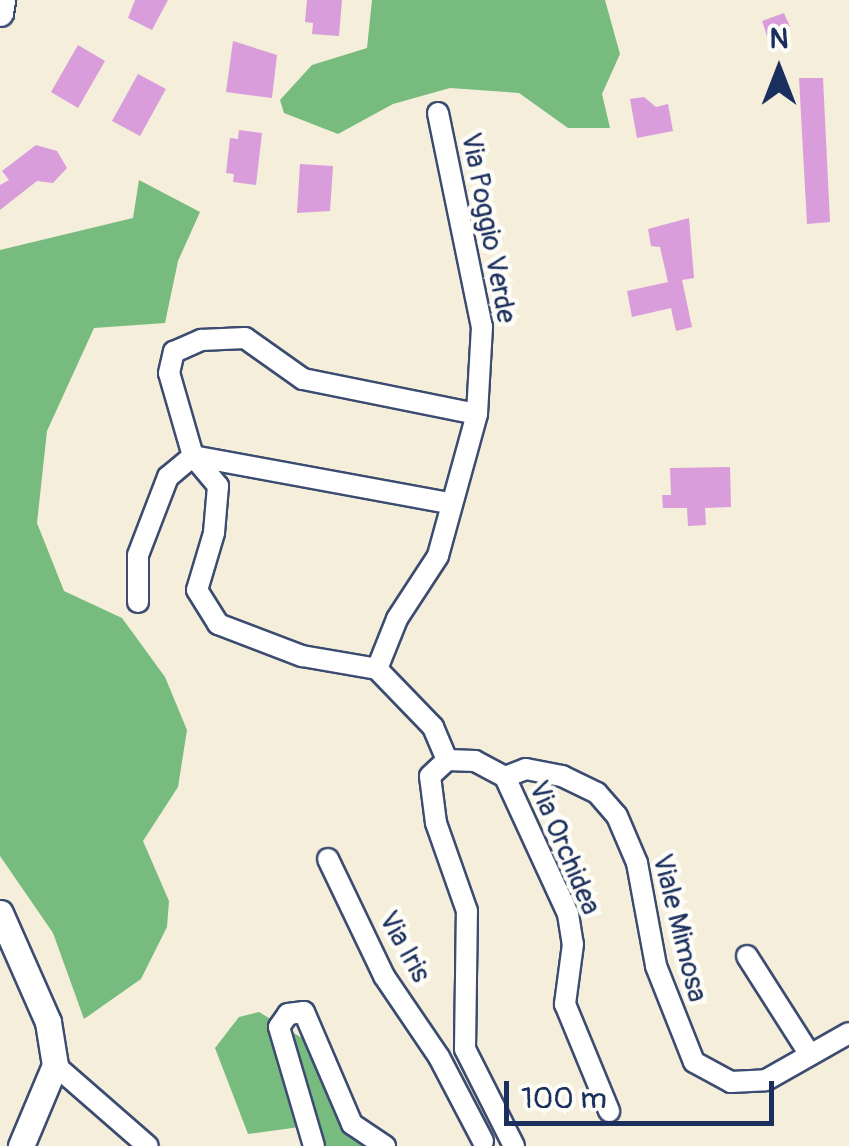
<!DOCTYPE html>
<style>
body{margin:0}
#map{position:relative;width:849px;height:1146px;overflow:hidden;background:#f4eeda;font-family:Pangolin,sans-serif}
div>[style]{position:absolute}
.forest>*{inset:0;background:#78bb7e}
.building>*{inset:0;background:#d99ddc}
.roads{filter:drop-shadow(2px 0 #3c4c71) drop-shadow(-2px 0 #3c4c71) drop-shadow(0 2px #3c4c71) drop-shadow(0 -2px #3c4c71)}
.minor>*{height:20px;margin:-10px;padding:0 10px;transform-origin:10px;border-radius:10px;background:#fff}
.tertiary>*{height:25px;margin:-12.5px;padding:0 12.5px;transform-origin:12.5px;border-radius:12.5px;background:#fff}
span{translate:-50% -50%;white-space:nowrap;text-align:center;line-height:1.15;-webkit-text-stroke:9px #fdfcf7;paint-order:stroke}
.street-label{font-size:28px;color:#1b2f5e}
.north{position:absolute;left:729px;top:20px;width:100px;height:100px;-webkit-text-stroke:8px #fdfcf7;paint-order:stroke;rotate:0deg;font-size:28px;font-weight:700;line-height:40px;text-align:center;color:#1b2f5e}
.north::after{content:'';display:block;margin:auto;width:35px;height:45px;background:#1b2f5e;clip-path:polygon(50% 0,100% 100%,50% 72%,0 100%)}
.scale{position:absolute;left:504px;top:1081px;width:270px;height:45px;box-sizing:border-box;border:5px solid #1b2f5e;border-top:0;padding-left:12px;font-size:30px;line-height:35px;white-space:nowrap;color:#1b2f5e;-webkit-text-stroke:8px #fdfcf7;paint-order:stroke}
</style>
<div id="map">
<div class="forest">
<div style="clip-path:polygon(372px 0,605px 0,620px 54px,602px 94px,610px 128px,568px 128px,519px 93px,450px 88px,393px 104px,338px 134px,284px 113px,280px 100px,312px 65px,367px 48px)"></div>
<div style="clip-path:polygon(139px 180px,200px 212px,178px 261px,165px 323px,94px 328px,47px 431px,37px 523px,64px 591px,122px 618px,165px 677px,187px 730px,178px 787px,143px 841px,169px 901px,167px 927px,141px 979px,84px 1019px,53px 933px,0 856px,0 250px,133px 218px)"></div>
<div style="clip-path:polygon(259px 1012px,302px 1038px,342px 1125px,368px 1146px,326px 1146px,314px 1125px,248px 1134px,215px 1048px,239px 1017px)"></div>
</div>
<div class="building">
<div style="clip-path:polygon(135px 0,168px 0,152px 30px,128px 18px)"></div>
<div style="clip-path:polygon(307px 0,342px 0,339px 36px,312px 34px,313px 23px,305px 22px)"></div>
<div style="clip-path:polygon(784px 13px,790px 27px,767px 36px,762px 21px)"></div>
<div style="clip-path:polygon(233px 41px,277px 55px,272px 98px,226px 92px)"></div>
<div style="clip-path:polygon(78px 45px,105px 61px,78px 108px,51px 92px)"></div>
<div style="clip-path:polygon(138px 74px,166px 89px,140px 136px,112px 121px)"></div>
<div style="clip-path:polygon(799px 78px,823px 78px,830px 222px,807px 224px)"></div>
<div style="clip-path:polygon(644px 97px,656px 107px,668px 104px,673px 131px,637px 138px,630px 99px)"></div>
<div style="clip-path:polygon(239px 130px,262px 133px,256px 185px,233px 182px,234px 174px,226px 173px,230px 138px,238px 139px)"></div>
<div style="clip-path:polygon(36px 145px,57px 151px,67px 168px,53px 183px,37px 181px,0 210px,0 185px,9px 180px,2px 171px)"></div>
<div style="clip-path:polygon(300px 164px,333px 166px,330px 211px,297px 213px)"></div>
<div style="clip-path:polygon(689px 218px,694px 278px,682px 280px,692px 327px,676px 331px,671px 308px,632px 317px,627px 291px,668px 282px,660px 247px,651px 246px,648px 229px)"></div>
<div style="clip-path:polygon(730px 467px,731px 507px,705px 508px,706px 525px,688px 526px,687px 508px,663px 508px,662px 495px,671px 495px,670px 468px)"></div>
</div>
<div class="roads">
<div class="minor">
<div style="left:438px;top:113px;width:218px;rotate:78.4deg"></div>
<div style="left:482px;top:327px;width:87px;rotate:93.3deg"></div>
<div style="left:477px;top:414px;width:147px;rotate:105.4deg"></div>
<div style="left:438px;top:556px;width:75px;rotate:123.1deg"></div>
<div style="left:397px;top:619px;width:54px;rotate:111.8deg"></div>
<div style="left:377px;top:669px;width:81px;rotate:46deg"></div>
<div style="left:433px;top:727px;width:36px;rotate:67deg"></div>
<div style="left:449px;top:503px;width:260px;rotate:-169.6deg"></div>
<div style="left:193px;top:456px;width:86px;rotate:-106.1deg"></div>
<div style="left:169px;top:373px;width:22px;rotate:-77deg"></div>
<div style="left:174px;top:352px;width:30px;rotate:-24deg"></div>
<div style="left:201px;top:340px;width:44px;rotate:-2.6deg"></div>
<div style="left:245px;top:338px;width:71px;rotate:35.3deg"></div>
<div style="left:303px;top:379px;width:177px;rotate:11.4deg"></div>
<div style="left:138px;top:602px;width:47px;rotate:-90deg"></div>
<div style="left:138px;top:555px;width:84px;rotate:-69deg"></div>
<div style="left:168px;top:477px;width:33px;rotate:-40deg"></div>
<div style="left:193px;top:456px;width:39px;rotate:50deg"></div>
<div style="left:218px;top:486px;width:47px;rotate:94.9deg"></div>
<div style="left:214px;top:533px;width:59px;rotate:106.6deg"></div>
<div style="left:197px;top:590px;width:40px;rotate:58deg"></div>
<div style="left:218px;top:624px;width:90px;rotate:20.9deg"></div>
<div style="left:302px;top:656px;width:76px;rotate:9.8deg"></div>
<div style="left:505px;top:777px;width:151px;rotate:65.3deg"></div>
<div style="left:568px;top:914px;width:30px;rotate:81deg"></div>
<div style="left:573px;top:944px;width:61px;rotate:97.6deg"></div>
<div style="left:565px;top:1004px;width:116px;rotate:67.6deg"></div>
<div style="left:328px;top:859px;width:130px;rotate:64.4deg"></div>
<div style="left:384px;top:976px;width:98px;rotate:55.8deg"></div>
<div style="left:439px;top:1057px;width:95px;rotate:62.4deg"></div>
<div style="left:747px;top:956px;width:117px;rotate:57.5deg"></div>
<div style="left:55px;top:1065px;width:123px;rotate:41.1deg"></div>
<div style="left:314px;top:1146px;width:124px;rotate:-106.4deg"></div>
<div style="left:279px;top:1027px;width:16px;rotate:-55deg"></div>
<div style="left:288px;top:1014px;width:16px;rotate:-7deg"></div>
<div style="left:304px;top:1012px;width:122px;rotate:66.8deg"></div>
<div style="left:352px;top:1124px;width:40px;rotate:34deg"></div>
<div style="left:514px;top:1146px;width:109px;rotate:-116.8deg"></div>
<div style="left:465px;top:1049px;width:138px;rotate:-89.2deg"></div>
<div style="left:467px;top:911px;width:93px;rotate:-109.4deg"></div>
<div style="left:436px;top:823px;width:47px;rotate:-97.3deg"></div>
<div style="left:430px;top:776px;width:23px;rotate:-43deg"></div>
<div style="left:447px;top:760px;width:28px;rotate:2deg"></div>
<div style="left:475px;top:761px;width:34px;rotate:28deg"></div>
<div style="left:505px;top:777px;width:22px;rotate:-21deg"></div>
<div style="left:526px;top:769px;width:37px;rotate:11deg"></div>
<div style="left:562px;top:776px;width:39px;rotate:26deg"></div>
<div style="left:597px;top:793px;width:30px;rotate:49deg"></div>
<div style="left:617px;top:816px;width:51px;rotate:66.9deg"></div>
<div style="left:637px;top:863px;width:105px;rotate:79.5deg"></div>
<div style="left:656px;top:966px;width:103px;rotate:68.4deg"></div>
<div style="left:694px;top:1062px;width:42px;rotate:28.4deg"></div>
<div style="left:731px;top:1082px;width:35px;rotate:-3deg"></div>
<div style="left:766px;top:1080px;width:95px;rotate:-29.5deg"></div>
</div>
<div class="tertiary">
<div style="left:0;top:13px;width:13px;rotate:-81deg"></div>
<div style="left:0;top:913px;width:119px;rotate:66.2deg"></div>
<div style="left:48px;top:1022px;width:44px;rotate:80.8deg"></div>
<div style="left:55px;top:1065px;width:88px;rotate:112.8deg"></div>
</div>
</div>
<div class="street-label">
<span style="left:488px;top:228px;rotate:79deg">Via Poggio Verde</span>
<span style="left:564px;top:848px;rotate:67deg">Via Orchidea</span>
<span style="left:679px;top:928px;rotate:76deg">Viale Mimosa</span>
<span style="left:404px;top:947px;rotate:61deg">Via Iris</span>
</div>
<div class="north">N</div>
<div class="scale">100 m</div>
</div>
